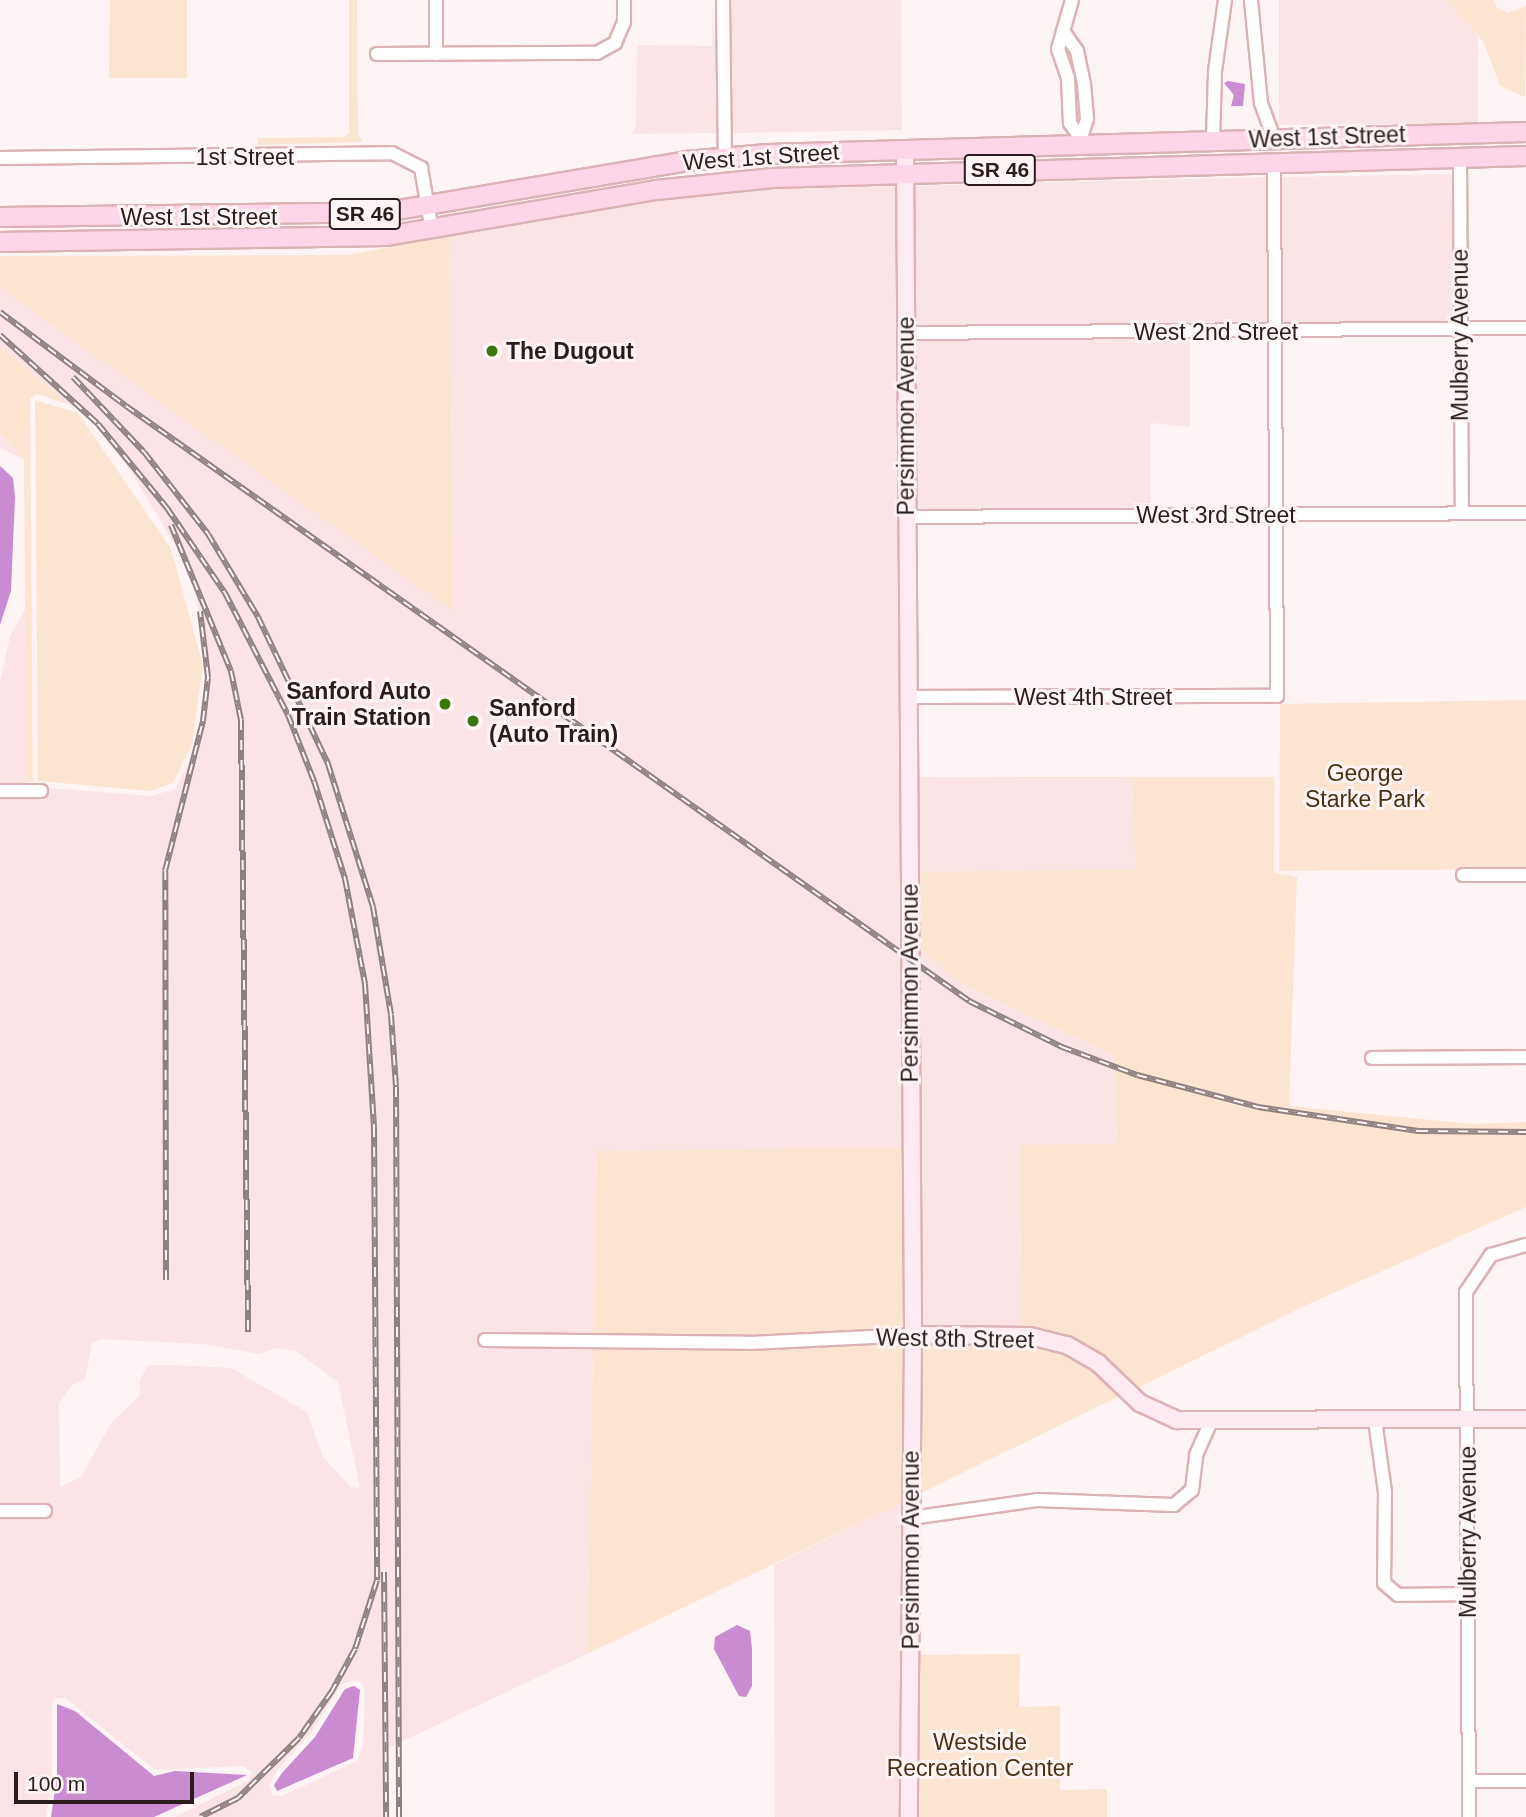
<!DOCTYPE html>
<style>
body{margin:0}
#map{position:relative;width:1526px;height:1817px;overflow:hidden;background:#fef4f5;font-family:Helvetica,sans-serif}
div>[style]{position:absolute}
.built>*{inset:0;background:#fae4e6}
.green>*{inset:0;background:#fbe5d2}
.water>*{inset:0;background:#cb8bd1}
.roads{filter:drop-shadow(2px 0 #dcb2b5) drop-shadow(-2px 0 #dcb2b5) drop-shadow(0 2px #dcb2b5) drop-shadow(0 -2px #dcb2b5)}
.street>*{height:12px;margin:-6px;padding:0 6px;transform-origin:6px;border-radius:6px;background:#fff}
.secondary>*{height:16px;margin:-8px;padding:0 8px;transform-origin:8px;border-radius:8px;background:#ffeaf4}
.primary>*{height:18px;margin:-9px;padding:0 9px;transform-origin:9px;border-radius:9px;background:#ffd5e9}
.rail>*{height:6px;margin-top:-3px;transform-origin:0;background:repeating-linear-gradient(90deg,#fef4f5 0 10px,#8e8182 0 20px);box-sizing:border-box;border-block:2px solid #8e8182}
.dots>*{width:19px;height:19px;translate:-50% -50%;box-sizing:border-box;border:4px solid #fef4f5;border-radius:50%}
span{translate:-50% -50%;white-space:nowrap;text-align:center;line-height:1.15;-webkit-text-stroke:6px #fef4f5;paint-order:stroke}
.shield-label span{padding:2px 5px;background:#fef4f5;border:2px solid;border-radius:5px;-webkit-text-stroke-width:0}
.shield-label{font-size:21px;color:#2b1b1d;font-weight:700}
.street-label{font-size:23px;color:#2b1b1d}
.poi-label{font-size:23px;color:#2b1b1d;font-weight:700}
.left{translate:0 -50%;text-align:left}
.right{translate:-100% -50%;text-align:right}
.park-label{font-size:23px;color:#4d2f12}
.scale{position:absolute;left:14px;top:1772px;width:180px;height:32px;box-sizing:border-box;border:4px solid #2b1b1d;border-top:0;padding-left:9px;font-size:21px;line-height:24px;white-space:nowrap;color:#2b1b1d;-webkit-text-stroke:5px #fef4f5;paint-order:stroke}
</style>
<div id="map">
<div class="built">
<div style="clip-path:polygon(713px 0,719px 133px,631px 134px,636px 125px,637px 45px,712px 46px)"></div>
<div style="clip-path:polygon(729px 0,901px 0,902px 130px,731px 133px)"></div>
<div style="clip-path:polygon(1279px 0,1446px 0,1478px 37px,1478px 123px,1279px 125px)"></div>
<div style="clip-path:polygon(1454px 174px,1454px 322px,1282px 325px,1280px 177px)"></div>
<div style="clip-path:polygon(1268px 177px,1270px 325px,912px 326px,911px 186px)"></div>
<div style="clip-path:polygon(evenodd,899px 186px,905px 1147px,597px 1151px,593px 1335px,479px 1333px,479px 1347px,593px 1349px,587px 1654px,386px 1749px,386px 1817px,175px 1817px,249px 1780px,251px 1772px,244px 1766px,155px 1770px,65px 1698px,56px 1698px,52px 1704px,52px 1776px,46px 1817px,0 1817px,0 1517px,51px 1518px,52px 1505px,0 1504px,0 798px,46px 798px,47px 788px,151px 796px,175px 789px,196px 750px,208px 666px,194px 586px,175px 545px,126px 464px,81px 408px,67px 404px,0 345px,0 288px,454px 611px,449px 236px,702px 191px,899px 186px,100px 1339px,202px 1344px,259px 1354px,276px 1348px,296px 1351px,338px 1382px,360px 1488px,351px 1487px,323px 1457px,307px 1412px,231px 1368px,173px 1365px,148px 1365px,140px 1380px,140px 1395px,111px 1423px,81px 1477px,60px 1487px,59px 1403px,72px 1385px,85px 1379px,92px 1344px,100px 1339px,899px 186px,353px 1680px,362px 1683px,365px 1691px,363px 1745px,357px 1761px,282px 1796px,273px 1795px,269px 1786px,278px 1769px,311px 1733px,342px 1684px,353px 1680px)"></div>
<div style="clip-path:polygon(1190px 339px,1190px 427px,1150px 423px,1150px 508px,913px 510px,912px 340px)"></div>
<div style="clip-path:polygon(0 433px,2px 436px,24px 460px,0 448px)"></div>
<div style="clip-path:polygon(25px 610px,27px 784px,0 784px,0 682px,10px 636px)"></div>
<div style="clip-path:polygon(915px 777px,1132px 779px,1135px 869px,915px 872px)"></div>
<div style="clip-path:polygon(915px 945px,961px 983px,1114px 1056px,1117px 1144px,1019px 1146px,1022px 1326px,919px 1328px)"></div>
<div style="clip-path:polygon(905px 1501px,903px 1817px,775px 1817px,774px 1565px)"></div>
</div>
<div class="green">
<div style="clip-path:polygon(110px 0,187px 0,187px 78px,109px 78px)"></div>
<div style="clip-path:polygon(349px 0,357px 0,358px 135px,363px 142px,258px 145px,258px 138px,344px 137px,349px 133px)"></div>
<div style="clip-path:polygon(1446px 0,1494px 0,1497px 8px,1508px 13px,1526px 6px,1525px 97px,1500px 86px,1484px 43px)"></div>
<div style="clip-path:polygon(449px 236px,454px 612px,0 288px,0 256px,347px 255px)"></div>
<div style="clip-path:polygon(0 345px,67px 404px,37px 394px,30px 399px,33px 782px,27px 782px,26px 775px,24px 460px,0 433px)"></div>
<div style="clip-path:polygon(35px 400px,78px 413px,171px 549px,203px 665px,192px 744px,173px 783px,150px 791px,38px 781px)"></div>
<div style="clip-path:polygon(1526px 700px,1526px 869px,1279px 871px,1280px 704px)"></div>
<div style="clip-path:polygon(915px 777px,1274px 777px,1274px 873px,1297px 877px,1289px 1106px,1472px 1124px,1526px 1122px,1526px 1207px,1311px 1303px,1135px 1389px,1102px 1357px,1069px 1338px,940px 1328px,1022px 1326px,1019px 1145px,1117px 1144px,1114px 1056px,961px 983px,915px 945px,915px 872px,1135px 869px,1132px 779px)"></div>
<div style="clip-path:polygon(905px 1147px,907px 1328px,750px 1336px,593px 1335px,597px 1151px)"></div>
<div style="clip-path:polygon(907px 1342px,905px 1501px,587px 1654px,593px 1349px,750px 1350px)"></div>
<div style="clip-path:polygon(919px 1342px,1030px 1343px,1066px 1352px,1095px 1369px,1122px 1395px,917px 1495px)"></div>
<div style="clip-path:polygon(1020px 1654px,1019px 1707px,1060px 1706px,1060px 1790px,1107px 1789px,1107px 1817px,916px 1817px,918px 1655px)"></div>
</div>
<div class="water">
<div style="clip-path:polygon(1228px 81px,1245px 84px,1243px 106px,1231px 106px,1234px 95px,1224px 83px)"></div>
<div style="clip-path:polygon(0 466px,13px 478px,15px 497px,11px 591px,0 625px)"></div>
<div style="clip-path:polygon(737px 1625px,750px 1631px,752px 1648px,752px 1686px,746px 1697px,739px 1696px,714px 1649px,715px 1637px)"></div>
<div style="clip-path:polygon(354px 1686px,360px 1690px,353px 1758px,277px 1791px,274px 1785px,282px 1773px,315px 1737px,345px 1689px)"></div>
<div style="clip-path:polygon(57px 1704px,75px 1711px,154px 1776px,175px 1771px,247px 1775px,154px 1817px,51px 1817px,57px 1777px)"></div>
</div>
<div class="roads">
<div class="street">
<div style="left:723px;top:0;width:157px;rotate:89.3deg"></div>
<div style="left:1072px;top:0;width:51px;rotate:105.9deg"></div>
<div style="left:1058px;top:49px;width:31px;rotate:71deg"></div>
<div style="left:1068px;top:78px;width:45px;rotate:87.5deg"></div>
<div style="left:1070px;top:123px;width:16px;rotate:55deg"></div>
<div style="left:1251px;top:0;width:103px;rotate:84.5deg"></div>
<div style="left:1261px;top:103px;width:37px;rotate:70deg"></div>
<div style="left:1063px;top:31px;width:24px;rotate:55deg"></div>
<div style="left:1077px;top:51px;width:34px;rotate:78deg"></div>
<div style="left:1084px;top:84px;width:35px;rotate:85deg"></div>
<div style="left:1087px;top:119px;width:25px;rotate:108deg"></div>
<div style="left:377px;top:54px;width:220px;rotate:-0.3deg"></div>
<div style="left:597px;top:53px;width:21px;rotate:-29deg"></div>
<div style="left:615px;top:43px;width:23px;rotate:-67deg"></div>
<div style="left:624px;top:22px;width:22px;rotate:-90deg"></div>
<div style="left:436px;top:54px;width:54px;rotate:-90deg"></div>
<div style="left:1213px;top:140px;width:69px;rotate:-88.3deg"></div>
<div style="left:1215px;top:71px;width:72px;rotate:-82deg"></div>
<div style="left:1460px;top:156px;width:357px;rotate:89.7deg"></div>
<div style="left:0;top:158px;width:392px;rotate:-0.7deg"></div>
<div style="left:392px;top:153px;width:33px;rotate:27deg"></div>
<div style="left:421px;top:168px;width:64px;rotate:80.1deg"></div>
<div style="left:906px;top:333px;width:620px;rotate:-0.46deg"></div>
<div style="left:907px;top:517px;width:619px;rotate:-0.37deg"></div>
<div style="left:908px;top:697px;width:369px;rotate:-0.2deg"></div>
<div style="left:1277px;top:696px;width:534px;rotate:-90.32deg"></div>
<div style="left:0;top:791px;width:41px"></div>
<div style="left:1463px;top:875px;width:63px"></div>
<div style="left:1372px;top:1058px;width:154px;rotate:-0.4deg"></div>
<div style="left:485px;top:1340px;width:265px;rotate:0.6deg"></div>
<div style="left:750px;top:1343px;width:163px;rotate:-2.8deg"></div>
<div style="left:1375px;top:1420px;width:73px;rotate:82.1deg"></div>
<div style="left:1385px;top:1492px;width:91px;rotate:90.6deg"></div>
<div style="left:1384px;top:1583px;width:18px;rotate:41deg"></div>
<div style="left:1398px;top:1595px;width:71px;rotate:-0.8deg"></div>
<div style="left:0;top:1511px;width:45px"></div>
<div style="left:911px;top:1518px;width:127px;rotate:-8.1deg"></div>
<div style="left:1037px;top:1500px;width:137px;rotate:2.1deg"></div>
<div style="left:1174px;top:1505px;width:23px;rotate:-40deg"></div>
<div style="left:1192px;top:1490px;width:35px;rotate:-83deg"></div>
<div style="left:1196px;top:1455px;width:37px;rotate:-66deg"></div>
<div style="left:1469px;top:1781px;width:57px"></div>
<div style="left:1469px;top:1817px;width:525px;rotate:-90.33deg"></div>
<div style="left:1466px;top:1292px;width:45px;rotate:-56deg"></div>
<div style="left:1491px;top:1255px;width:36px;rotate:-16deg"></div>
</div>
<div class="secondary">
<div style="left:905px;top:149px;width:1186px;rotate:89.61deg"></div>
<div style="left:913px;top:1335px;width:482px;rotate:90.5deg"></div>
<div style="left:913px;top:1335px;width:117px;rotate:0.5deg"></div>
<div style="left:1030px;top:1336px;width:38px;rotate:14deg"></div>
<div style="left:1067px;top:1345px;width:36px;rotate:30deg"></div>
<div style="left:1098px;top:1363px;width:58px;rotate:43.6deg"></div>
<div style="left:1140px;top:1403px;width:41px;rotate:24.7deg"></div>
<div style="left:1177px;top:1420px;width:349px;rotate:-0.2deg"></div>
</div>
<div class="primary">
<div style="left:0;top:217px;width:386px;rotate:-0.7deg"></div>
<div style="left:386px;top:212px;width:304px;rotate:-9.6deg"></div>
<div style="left:686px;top:161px;width:82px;rotate:-4.9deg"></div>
<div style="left:768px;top:154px;width:758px;rotate:-1.66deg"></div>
<div style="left:0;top:242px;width:387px;rotate:-0.9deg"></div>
<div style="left:387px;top:236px;width:273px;rotate:-9.7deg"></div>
<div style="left:656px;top:190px;width:117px;rotate:-5.9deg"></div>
<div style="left:772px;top:178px;width:754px;rotate:-1.67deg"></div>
</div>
</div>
<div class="rail">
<div style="left:0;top:312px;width:157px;rotate:36.7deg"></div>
<div style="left:126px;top:406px;width:1032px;rotate:35.21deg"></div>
<div style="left:969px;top:1001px;width:104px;rotate:26.3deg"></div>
<div style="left:1062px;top:1047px;width:80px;rotate:20.5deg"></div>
<div style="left:1137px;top:1075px;width:125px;rotate:14.8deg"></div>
<div style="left:1258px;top:1107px;width:162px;rotate:8.5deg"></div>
<div style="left:1418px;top:1131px;width:108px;rotate:0.5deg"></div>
<div style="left:0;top:335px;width:132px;rotate:42.2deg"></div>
<div style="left:98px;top:424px;width:109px;rotate:50.6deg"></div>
<div style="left:167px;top:508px;width:103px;rotate:55.7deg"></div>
<div style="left:225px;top:593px;width:137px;rotate:62.7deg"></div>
<div style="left:288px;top:715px;width:71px;rotate:68.5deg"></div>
<div style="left:314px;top:781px;width:103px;rotate:72.4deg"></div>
<div style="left:345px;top:879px;width:107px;rotate:79.2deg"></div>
<div style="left:365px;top:984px;width:143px;rotate:86.4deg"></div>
<div style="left:374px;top:1127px;width:453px;rotate:89.6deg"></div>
<div style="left:377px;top:1580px;width:72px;rotate:107.7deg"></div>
<div style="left:355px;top:1649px;width:48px;rotate:118.7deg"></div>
<div style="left:332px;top:1691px;width:57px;rotate:125.1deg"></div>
<div style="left:299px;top:1738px;width:86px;rotate:135.5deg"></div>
<div style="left:238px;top:1798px;width:42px;rotate:153.4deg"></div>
<div style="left:73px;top:377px;width:103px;rotate:46.6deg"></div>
<div style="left:144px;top:452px;width:104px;rotate:52deg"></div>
<div style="left:208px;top:534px;width:97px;rotate:58.9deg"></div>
<div style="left:258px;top:617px;width:163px;rotate:64.5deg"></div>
<div style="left:328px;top:764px;width:150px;rotate:72.5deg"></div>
<div style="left:373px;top:907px;width:109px;rotate:80.5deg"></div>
<div style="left:391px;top:1015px;width:72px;rotate:86deg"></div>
<div style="left:396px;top:1087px;width:730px;rotate:89.76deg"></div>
<div style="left:171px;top:525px;width:158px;rotate:67.7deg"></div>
<div style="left:231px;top:671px;width:50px;rotate:78.5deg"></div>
<div style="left:241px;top:720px;width:612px;rotate:89.34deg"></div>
<div style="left:166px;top:1280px;width:409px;rotate:-90.1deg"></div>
<div style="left:165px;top:871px;width:155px;rotate:-75.8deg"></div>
<div style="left:203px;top:721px;width:44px;rotate:-83.5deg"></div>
<div style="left:208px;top:677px;width:66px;rotate:-96.9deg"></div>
<div style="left:384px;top:1572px;width:245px;rotate:89.5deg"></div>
</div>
<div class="dots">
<div style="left:492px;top:351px;background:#39760e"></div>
<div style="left:445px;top:704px;background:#39760e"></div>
<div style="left:473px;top:721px;background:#39760e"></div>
</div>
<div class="shield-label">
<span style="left:1000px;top:170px">SR 46</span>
<span style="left:365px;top:214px">SR 46</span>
</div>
<div class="street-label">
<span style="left:1327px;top:137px;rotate:-2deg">West 1st Street</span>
<span style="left:245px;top:157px">1st Street</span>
<span style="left:761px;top:157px;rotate:-4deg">West 1st Street</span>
<span style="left:199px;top:217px">West 1st Street</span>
<span style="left:1216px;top:332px">West 2nd Street</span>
<span style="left:1460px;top:335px;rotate:-90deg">Mulberry Avenue</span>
<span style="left:906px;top:416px;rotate:-90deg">Persimmon Avenue</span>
<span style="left:1216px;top:515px">West 3rd Street</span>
<span style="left:1093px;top:697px">West 4th Street</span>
<span style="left:910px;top:983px;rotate:-90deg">Persimmon Avenue</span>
<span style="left:955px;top:1339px;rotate:1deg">West 8th Street</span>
<span style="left:1468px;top:1532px;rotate:-90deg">Mulberry Avenue</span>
<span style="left:911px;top:1550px;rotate:-90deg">Persimmon Avenue</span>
</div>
<div class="poi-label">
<span class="left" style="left:506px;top:351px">The Dugout</span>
<span class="right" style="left:431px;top:704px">Sanford Auto<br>Train Station</span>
<span class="left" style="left:489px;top:721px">Sanford<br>(Auto Train)</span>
</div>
<div class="park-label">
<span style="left:1365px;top:786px">George<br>Starke Park</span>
<span style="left:980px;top:1755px">Westside<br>Recreation Center</span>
</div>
<div class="scale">100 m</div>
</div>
